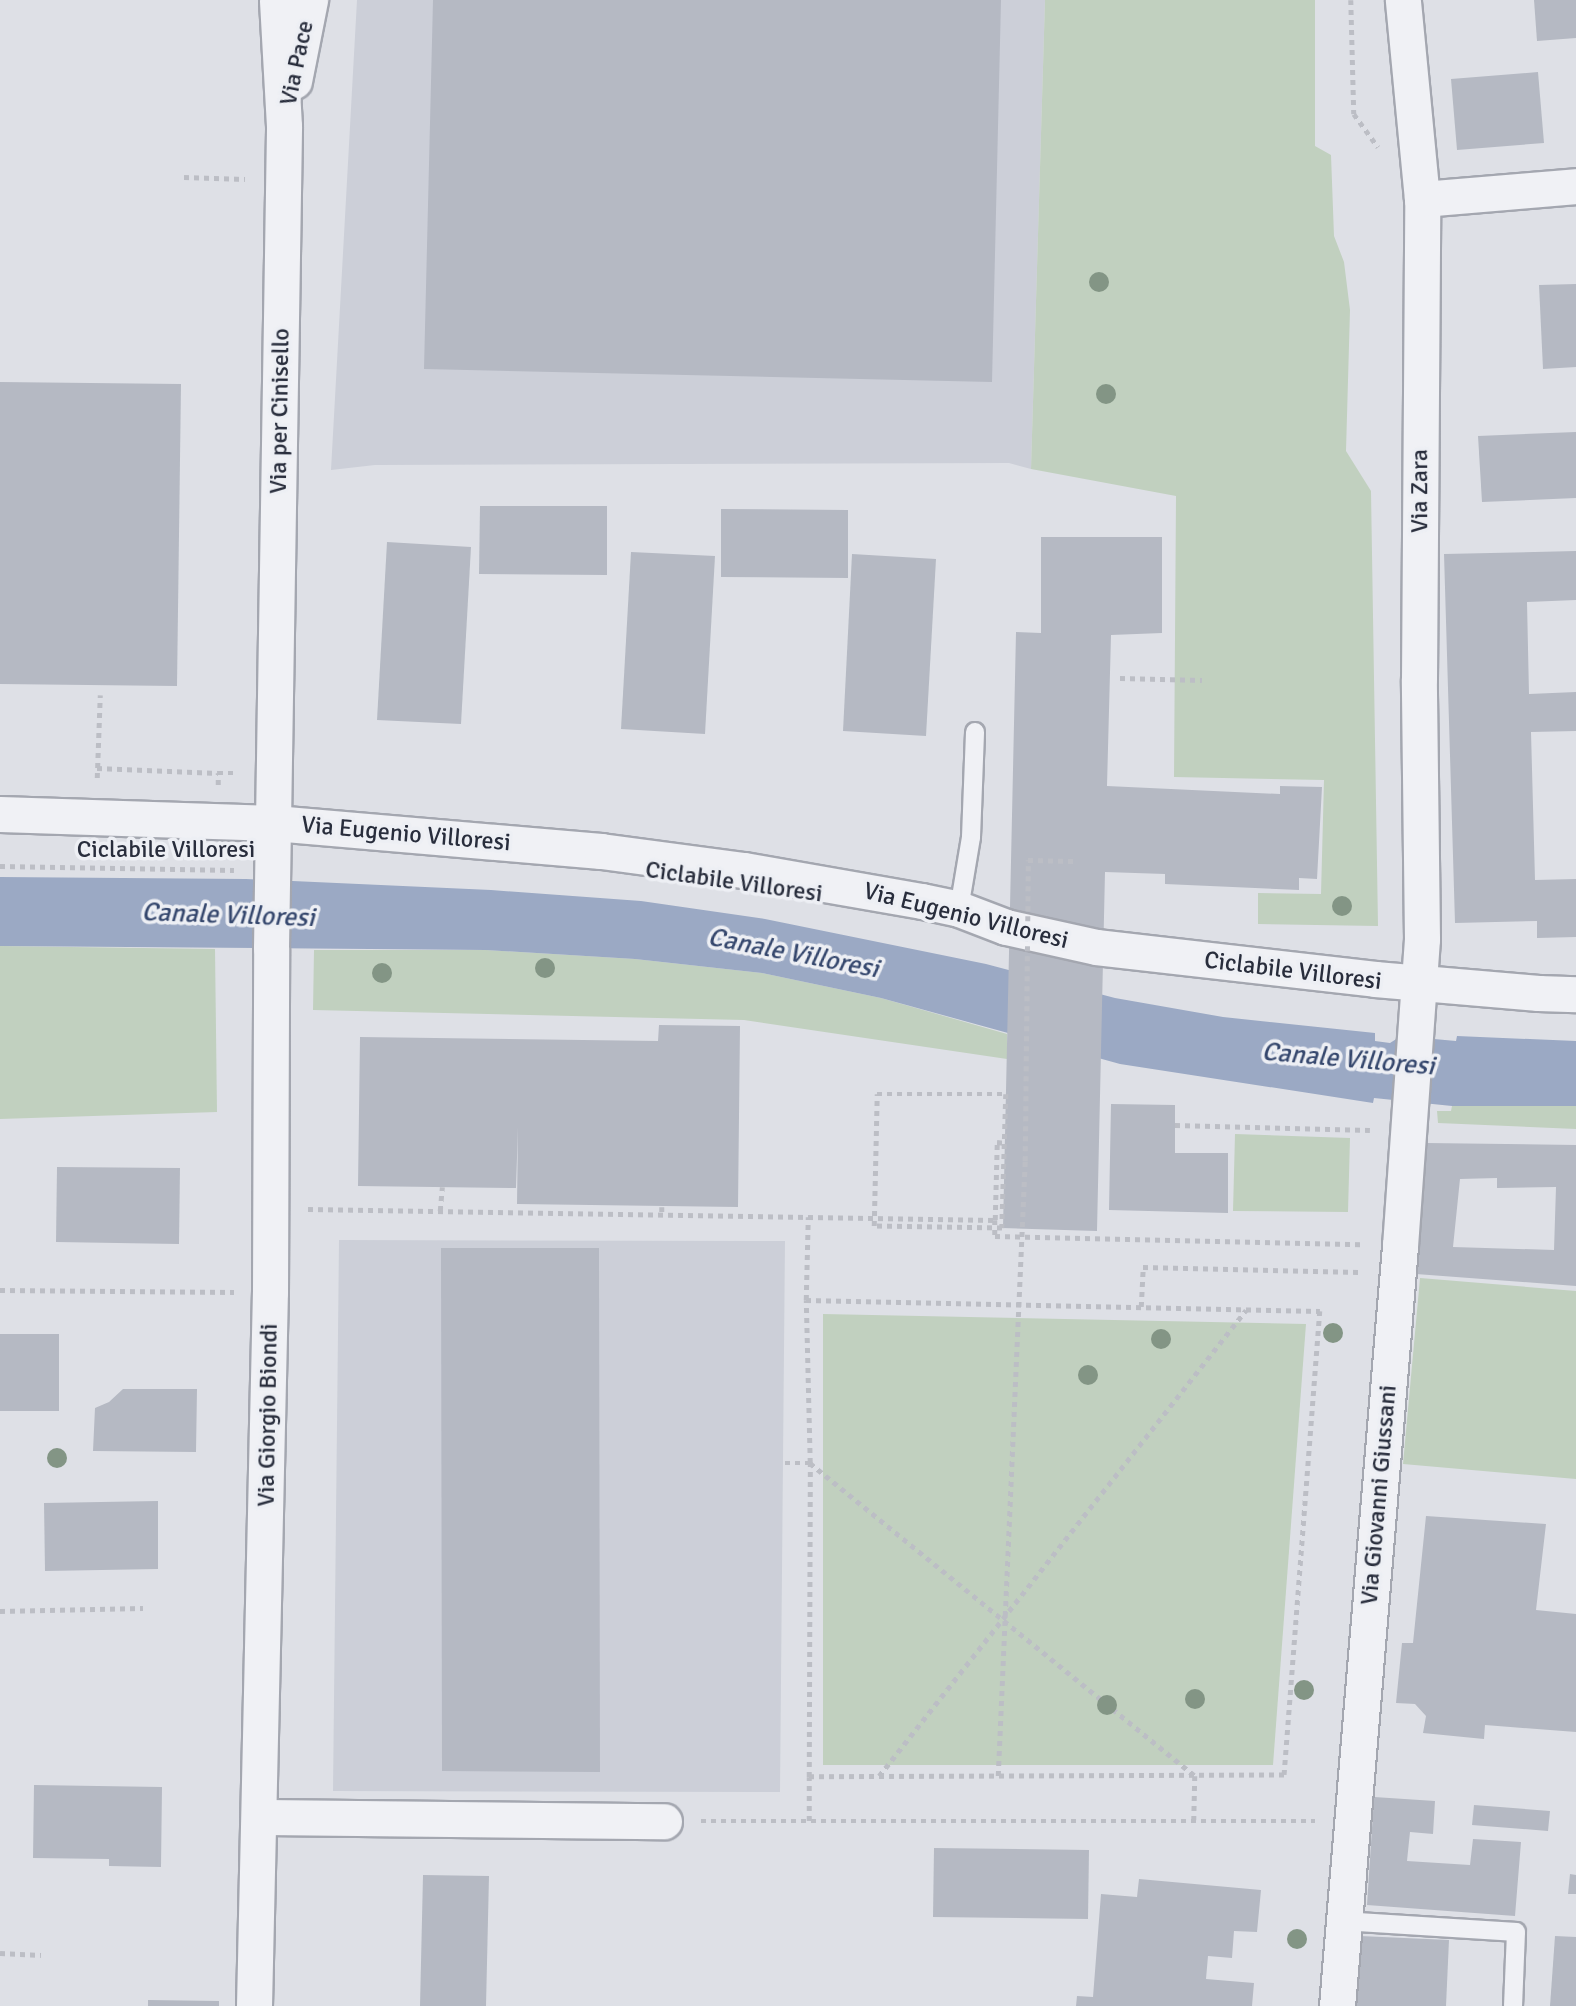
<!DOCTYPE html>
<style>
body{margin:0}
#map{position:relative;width:1576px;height:2006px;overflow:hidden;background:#dee0e6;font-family:Signika,sans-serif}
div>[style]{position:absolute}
.built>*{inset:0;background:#cccfd8}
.green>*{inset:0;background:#c1d0bf}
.water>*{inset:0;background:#9ba9c4}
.building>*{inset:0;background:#b5b9c3}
.path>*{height:4.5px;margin-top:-2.25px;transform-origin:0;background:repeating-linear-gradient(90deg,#bcbec5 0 5px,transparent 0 10px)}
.roads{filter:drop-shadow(2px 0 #a4a7b0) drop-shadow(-2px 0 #a4a7b0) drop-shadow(0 2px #a4a7b0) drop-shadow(0 -2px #a4a7b0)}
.lane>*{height:18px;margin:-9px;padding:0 9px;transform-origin:9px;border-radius:9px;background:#f0f1f5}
.street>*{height:35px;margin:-17.5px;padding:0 17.5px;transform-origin:17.5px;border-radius:17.5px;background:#f0f1f5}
.path-bridge>*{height:4.5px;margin-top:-2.25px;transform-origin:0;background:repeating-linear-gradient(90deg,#bcbec5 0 5px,transparent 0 10px)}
.trees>*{width:20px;height:20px;margin:-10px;border-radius:50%;background:#839585}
span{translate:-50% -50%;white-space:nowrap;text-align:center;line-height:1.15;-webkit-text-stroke:7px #edeff4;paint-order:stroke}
.street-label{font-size:24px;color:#282d3c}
.water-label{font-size:26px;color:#35476d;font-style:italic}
</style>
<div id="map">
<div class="built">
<div style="clip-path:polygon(357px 0,1045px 0,1031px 469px,1009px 463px,375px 465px,331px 470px)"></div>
<div style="clip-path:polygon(339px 1240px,785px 1241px,780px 1792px,333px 1791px)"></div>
</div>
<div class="green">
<div style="clip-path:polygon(1045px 0,1315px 0,1315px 146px,1331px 155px,1334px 236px,1344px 262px,1350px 310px,1346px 451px,1371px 491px,1378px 926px,1258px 924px,1258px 893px,1321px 894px,1324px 780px,1174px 777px,1176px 496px,1031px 469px)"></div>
<div style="clip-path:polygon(0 946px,215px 949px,217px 1112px,0 1119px)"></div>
<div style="clip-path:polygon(314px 950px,486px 950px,635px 959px,762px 973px,881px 998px,1007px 1034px,1007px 1059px,744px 1020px,313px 1010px)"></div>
<div style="clip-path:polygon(1452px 1106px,1576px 1106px,1576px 1129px,1438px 1123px,1437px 1111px,1451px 1111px)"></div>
<div style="clip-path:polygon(1235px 1134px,1350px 1138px,1348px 1212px,1233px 1211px)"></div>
<div style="clip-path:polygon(1420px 1278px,1576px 1291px,1576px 1479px,1403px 1464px)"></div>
<div style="clip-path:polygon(823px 1314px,1306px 1324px,1273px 1765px,823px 1765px)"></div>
</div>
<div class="water">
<div style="clip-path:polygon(0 877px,246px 879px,491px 890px,641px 901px,765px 919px,986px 964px,1115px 998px,1223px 1017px,1375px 1033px,1375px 1041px,1390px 1043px,1401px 1036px,1456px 1041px,1457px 1036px,1576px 1041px,1576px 1106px,1452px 1106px,1374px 1098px,1373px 1103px,1120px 1064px,881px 998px,762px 973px,635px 959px,486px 950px,0 946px)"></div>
</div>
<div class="building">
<div style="clip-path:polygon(433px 0,1001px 0,992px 382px,424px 369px)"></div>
<div style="clip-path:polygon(1534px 0,1576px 0,1576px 38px,1537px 41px)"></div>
<div style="clip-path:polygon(1538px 72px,1544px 143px,1457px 150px,1451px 79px)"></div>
<div style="clip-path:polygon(1576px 284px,1576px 367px,1543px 369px,1539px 285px)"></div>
<div style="clip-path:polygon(0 382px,181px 384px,177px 686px,0 684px)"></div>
<div style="clip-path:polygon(1576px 432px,1576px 498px,1482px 502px,1478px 436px)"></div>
<div style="clip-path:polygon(480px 506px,607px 506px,607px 575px,479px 574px)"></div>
<div style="clip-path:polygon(721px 509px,848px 510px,848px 578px,721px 577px)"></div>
<div style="clip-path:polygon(1041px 537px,1162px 537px,1162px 633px,1111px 635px,1107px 786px,1280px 794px,1280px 786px,1322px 787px,1317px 879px,1299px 878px,1299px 890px,1165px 884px,1165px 874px,1105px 872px,1097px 1231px,1003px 1228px,1016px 632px,1041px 633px)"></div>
<div style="clip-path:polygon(387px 542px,471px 547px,461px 724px,377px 720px)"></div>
<div style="clip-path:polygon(1576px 551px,1576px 600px,1527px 602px,1529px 694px,1576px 692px,1576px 731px,1531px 732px,1535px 880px,1576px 879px,1576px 937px,1537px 938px,1537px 921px,1455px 923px,1444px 554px)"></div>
<div style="clip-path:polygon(631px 552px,715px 556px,705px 734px,621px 729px)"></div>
<div style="clip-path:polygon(852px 554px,936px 559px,926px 736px,843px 731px)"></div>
<div style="clip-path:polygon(659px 1025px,740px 1026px,738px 1207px,517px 1204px,518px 1127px,516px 1188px,358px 1186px,360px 1037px,658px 1041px)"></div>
<div style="clip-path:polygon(1111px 1104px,1175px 1105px,1175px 1153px,1228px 1153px,1228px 1213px,1109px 1210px)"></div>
<div style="clip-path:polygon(evenodd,1426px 1143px,1576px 1145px,1576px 1286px,1416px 1274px,1426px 1143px,1497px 1178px,1497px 1188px,1556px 1187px,1554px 1250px,1453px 1247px,1460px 1179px,1497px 1178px)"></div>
<div style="clip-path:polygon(57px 1167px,180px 1168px,179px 1244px,56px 1242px)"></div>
<div style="clip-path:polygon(441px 1248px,599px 1248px,600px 1772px,442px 1771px)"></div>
<div style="clip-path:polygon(0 1334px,59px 1334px,59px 1411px,0 1411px)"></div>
<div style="clip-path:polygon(123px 1389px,197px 1389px,196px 1452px,93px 1451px,95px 1408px,109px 1402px)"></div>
<div style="clip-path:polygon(158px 1501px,158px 1569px,45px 1571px,44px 1503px)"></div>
<div style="clip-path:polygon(1426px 1516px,1546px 1524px,1536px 1610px,1576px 1614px,1576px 1732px,1485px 1725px,1484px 1739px,1423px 1733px,1426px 1716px,1415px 1704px,1396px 1703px,1402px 1643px,1413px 1643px)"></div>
<div style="clip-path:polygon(34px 1785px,162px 1787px,161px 1867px,109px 1866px,109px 1859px,33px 1858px)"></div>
<div style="clip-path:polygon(1374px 1797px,1435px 1801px,1433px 1834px,1410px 1832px,1407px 1861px,1470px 1865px,1473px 1839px,1521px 1842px,1515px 1916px,1367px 1905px)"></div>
<div style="clip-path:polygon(1474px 1805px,1550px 1811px,1548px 1831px,1472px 1825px)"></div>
<div style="clip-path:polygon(934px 1848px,1089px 1850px,1088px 1919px,933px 1917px)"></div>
<div style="clip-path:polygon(1570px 1874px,1576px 1875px,1576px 1894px,1568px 1894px)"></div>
<div style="clip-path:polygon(423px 1875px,489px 1876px,486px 2006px,420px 2006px)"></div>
<div style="clip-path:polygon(1139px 1879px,1261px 1890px,1257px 1932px,1234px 1931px,1232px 1958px,1208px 1956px,1206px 1979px,1254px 1983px,1252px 2006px,1076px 2006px,1077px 1996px,1093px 1997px,1101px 1894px,1137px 1897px)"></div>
<div style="clip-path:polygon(1360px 1936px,1449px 1940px,1446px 2006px,1355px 2006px)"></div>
<div style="clip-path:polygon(1555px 1936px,1576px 1937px,1576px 2006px,1550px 2006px)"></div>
<div style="clip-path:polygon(148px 2000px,219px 2001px,219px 2006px,148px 2006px)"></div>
</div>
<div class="path">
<div style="left:1351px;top:0;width:114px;rotate:88.5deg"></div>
<div style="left:1354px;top:114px;width:41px;rotate:54deg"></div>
<div style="left:184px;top:177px;width:61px;rotate:1.9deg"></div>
<div style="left:1120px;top:678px;width:82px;rotate:1.4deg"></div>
<div style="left:97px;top:768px;width:121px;rotate:2.4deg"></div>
<div style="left:97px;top:778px;width:83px;rotate:-87.9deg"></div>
<div style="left:218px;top:785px;width:12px;rotate:-90deg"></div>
<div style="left:218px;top:773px;width:17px"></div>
<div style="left:0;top:866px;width:234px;rotate:1deg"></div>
<div style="left:877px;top:1094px;width:129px"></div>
<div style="left:1006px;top:1094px;width:134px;rotate:91.7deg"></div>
<div style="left:1002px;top:1228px;width:128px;rotate:-179.1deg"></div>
<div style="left:874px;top:1226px;width:132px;rotate:-88.7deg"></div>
<div style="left:1175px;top:1125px;width:195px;rotate:1.5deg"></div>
<div style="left:662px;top:1207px;width:9px;rotate:90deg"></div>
<div style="left:308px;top:1209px;width:500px;rotate:0.92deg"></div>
<div style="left:440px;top:1211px;width:24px;rotate:-85deg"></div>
<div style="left:995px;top:1220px;width:78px;rotate:-88.5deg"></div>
<div style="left:997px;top:1142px;width:8px;rotate:7deg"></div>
<div style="left:0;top:1290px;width:234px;rotate:0.5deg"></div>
<div style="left:806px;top:1300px;width:83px;rotate:-88.6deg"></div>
<div style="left:808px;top:1217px;width:187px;rotate:0.9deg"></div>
<div style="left:995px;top:1220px;width:16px;rotate:90deg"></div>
<div style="left:995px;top:1236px;width:366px;rotate:1.3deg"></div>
<div style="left:1141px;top:1307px;width:40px;rotate:-87.1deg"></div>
<div style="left:1143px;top:1267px;width:216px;rotate:1.3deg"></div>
<div style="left:785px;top:1463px;width:25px"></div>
<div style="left:810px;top:1463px;width:496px;rotate:39.1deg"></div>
<div style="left:1195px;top:1776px;width:44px;rotate:91.3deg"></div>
<div style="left:0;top:1611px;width:143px;rotate:-1.2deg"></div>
<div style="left:879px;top:1776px;width:593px;rotate:-51.78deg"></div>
<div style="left:998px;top:1776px;width:616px;rotate:-87.49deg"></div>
<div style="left:701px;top:1821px;width:614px"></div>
<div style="left:809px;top:1821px;width:44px;rotate:-90deg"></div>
<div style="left:809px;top:1777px;width:314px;rotate:-89.8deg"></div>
<div style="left:810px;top:1463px;width:163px;rotate:-91.4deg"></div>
<div style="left:806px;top:1300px;width:514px;rotate:1.23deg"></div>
<div style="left:1320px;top:1311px;width:465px;rotate:94.4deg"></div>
<div style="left:1284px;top:1775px;width:475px;rotate:179.8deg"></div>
<div style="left:0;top:1953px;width:41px;rotate:2.8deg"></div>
</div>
<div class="roads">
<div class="lane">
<div style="left:959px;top:909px;width:73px;rotate:-80.5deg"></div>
<div style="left:971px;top:837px;width:105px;rotate:-87.8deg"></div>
<div style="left:1343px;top:1921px;width:173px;rotate:3.6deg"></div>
<div style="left:1516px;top:1932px;width:74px;rotate:92.3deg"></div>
</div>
<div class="street">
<div style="left:294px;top:81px;width:83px;rotate:-78.8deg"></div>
<div style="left:1422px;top:199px;width:155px;rotate:-4.8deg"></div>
<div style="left:0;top:814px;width:274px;rotate:1.9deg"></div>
<div style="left:274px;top:823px;width:328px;rotate:4.9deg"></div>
<div style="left:601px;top:851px;width:144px;rotate:7.6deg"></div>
<div style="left:744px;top:870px;width:181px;rotate:9.9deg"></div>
<div style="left:922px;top:901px;width:38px;rotate:12deg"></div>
<div style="left:959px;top:909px;width:50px;rotate:21deg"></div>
<div style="left:1006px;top:927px;width:92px;rotate:12.5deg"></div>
<div style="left:1096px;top:947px;width:281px;rotate:6.5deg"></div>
<div style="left:1375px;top:979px;width:164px;rotate:4.9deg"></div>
<div style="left:1538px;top:993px;width:38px;rotate:2deg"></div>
<div style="left:259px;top:1817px;width:405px;rotate:0.6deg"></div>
<div style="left:254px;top:2006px;width:714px;rotate:-88.72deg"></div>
<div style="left:270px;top:1292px;width:344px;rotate:-89.8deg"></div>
<div style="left:271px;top:948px;width:822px;rotate:-89.09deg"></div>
<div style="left:284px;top:126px;width:126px;rotate:-93.2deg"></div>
<div style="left:1337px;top:2006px;width:763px;rotate:-85.26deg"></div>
<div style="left:1400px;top:1246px;width:308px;rotate:-85.9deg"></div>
<div style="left:1422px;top:939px;width:260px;rotate:-90.7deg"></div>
<div style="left:1419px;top:679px;width:480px;rotate:-89.6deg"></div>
<div style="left:1422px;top:199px;width:200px;rotate:-95.5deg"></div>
</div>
</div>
<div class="path-bridge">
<div style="left:1025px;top:1161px;width:301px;rotate:-89.4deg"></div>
<div style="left:1028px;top:860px;width:46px;rotate:1.2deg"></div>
</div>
<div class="trees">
<div style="left:1099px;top:282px"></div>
<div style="left:1106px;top:394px"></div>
<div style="left:1342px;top:906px"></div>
<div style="left:545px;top:968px"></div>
<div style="left:382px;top:973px"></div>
<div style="left:1333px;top:1333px"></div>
<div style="left:1161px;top:1339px"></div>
<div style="left:1088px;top:1375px"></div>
<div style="left:57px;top:1458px"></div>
<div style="left:1304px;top:1690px"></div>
<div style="left:1195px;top:1699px"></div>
<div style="left:1107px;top:1705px"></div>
<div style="left:1297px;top:1939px"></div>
</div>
<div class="street-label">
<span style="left:297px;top:63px;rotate:-78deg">Via Pace</span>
<span style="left:280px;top:411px;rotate:-89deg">Via per Cinisello</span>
<span style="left:1420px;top:491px;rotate:-90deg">Via Zara</span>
<span style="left:406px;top:834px;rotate:5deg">Via Eugenio Villoresi</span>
<span style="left:166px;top:850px">Ciclabile Villoresi</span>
<span style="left:734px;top:882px;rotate:8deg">Ciclabile Villoresi</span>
<span style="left:966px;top:916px;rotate:14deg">Via Eugenio Villoresi</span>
<span style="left:1293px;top:971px;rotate:7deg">Ciclabile Villoresi</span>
<span style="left:268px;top:1415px;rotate:-89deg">Via Giorgio Biondi</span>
<span style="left:1379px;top:1495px;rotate:-85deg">Via Giovanni Giussani</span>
</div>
<div class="water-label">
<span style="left:228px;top:916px;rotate:2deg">Canale Villoresi</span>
<span style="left:793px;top:954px;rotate:11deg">Canale Villoresi</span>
<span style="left:1348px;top:1060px;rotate:5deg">Canale Villoresi</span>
</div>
</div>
